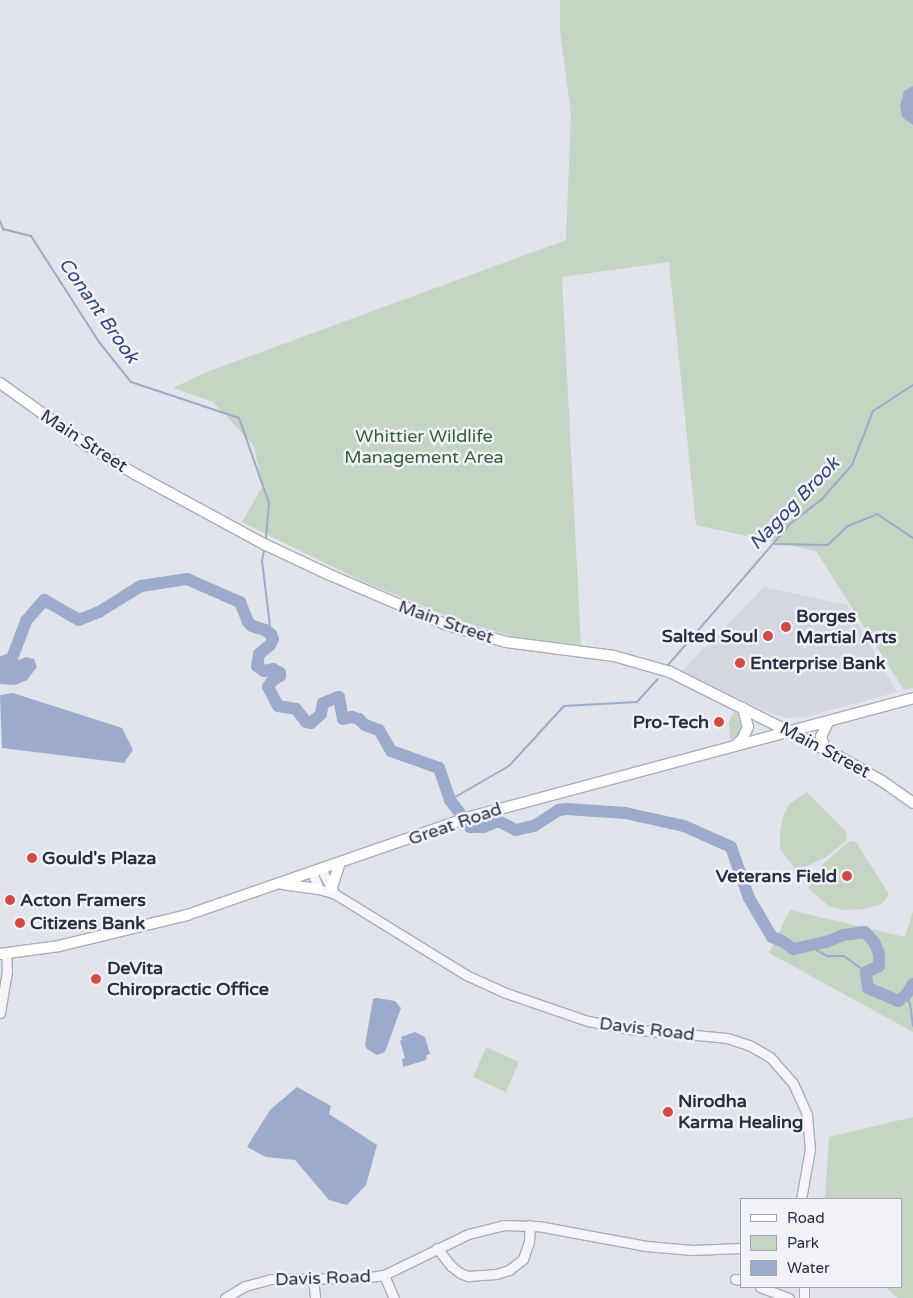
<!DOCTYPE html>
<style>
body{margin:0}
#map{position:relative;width:913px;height:1298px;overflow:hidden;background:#e2e4eb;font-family:"Varela Round",sans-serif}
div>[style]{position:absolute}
.built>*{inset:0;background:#d4d6e0}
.green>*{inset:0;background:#c4d5c3}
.water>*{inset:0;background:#9caacc}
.stream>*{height:2px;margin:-1px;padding:0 1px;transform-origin:1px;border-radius:1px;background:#9caacc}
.river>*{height:12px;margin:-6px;padding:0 6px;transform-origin:6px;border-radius:6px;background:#9caacc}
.roads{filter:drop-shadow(1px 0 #aaadb9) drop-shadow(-1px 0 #aaadb9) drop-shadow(0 1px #aaadb9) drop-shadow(0 -1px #aaadb9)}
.minor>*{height:9px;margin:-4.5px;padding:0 4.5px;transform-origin:4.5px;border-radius:4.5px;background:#f5f5f9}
.major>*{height:10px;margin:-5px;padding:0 5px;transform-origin:5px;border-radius:5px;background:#fff}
.dots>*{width:14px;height:14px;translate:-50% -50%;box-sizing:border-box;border:2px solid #f2f3f8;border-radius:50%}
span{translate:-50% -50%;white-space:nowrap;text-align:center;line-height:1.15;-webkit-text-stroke:5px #f2f3f8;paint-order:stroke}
.park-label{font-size:18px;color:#366036}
.street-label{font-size:18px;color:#292e43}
.poi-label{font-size:18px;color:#292e43;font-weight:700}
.left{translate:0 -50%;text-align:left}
.right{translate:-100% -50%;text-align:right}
.water-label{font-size:19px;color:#324479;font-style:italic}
.legend{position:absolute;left:740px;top:1198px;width:162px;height:90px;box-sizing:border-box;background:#f2f3f8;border:1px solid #a2a4b0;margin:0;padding:6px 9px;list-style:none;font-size:15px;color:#292e43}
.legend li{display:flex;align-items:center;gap:10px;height:25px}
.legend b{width:25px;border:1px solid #a2a4b0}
</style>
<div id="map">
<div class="built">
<div style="clip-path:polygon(764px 587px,847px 605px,897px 692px,806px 717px,786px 718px,763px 710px,682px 671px)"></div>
</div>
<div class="green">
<div style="clip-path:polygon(560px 0,913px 0,913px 688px,904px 690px,816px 551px,696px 525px,669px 262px,562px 277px,581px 645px,516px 637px,456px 620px,360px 580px,242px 522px,262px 487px,254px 446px,213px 402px,173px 388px,204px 373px,566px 240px,571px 114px,560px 31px)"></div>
<div style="clip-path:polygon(734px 711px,741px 717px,744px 728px,740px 734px,730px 739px,729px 722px)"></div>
<div style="clip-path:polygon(807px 792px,847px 833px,846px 841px,826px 857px,797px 871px,780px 849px,780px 833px,783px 816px,789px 804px)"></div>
<div style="clip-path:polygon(850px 841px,856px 842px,889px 894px,882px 904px,864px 909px,844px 910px,830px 907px,808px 888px,823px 864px)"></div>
<div style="clip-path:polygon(790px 910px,905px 937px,913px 911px,913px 1032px,769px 953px)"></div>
<div style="clip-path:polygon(486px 1047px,519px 1062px,506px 1092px,473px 1077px)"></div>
<div style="clip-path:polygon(913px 1117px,913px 1298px,898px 1298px,885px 1287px,902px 1287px,902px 1199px,825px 1199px,829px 1137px)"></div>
</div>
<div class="water">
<div style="clip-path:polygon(913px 86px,913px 125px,902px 117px,900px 106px,904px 91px)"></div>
<div style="clip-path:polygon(26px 657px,34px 659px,37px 667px,27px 680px,15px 685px,0 684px,0 659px,14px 662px)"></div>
<div style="clip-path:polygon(13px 693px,122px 728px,133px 750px,124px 763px,2px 748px,0 695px)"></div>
<div style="clip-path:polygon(377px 998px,395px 1001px,401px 1008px,385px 1052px,377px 1055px,367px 1049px,365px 1045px,373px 999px)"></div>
<div style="clip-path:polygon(415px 1032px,425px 1037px,430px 1054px,427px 1055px,426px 1060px,403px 1067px,402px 1059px,405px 1058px,400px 1041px,402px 1040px,401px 1037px)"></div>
<div style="clip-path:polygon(297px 1087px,331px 1106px,329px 1114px,377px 1145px,366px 1185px,347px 1205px,329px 1200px,295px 1160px,266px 1157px,247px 1147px,270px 1110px)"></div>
</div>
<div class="stream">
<div style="left:0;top:221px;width:9px;rotate:69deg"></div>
<div style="left:3px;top:229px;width:29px;rotate:14deg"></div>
<div style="left:31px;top:236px;width:126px;rotate:57.3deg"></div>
<div style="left:99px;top:342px;width:51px;rotate:51.3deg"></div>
<div style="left:131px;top:382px;width:114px;rotate:18.4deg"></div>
<div style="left:239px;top:418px;width:90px;rotate:70.6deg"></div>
<div style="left:269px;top:503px;width:37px;rotate:95deg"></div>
<div style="left:775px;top:544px;width:53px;rotate:1.1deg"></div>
<div style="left:828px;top:545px;width:28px;rotate:-44deg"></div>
<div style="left:848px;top:526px;width:31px;rotate:-22deg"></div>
<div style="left:877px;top:514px;width:43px;rotate:33.7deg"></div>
<div style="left:264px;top:550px;width:11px;rotate:100deg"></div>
<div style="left:262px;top:561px;width:74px;rotate:83deg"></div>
<div style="left:668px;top:665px;width:186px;rotate:-49.1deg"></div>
<div style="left:790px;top:524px;width:39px;rotate:-38deg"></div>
<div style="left:821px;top:500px;width:47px;rotate:-48.5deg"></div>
<div style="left:852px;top:465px;width:58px;rotate:-68.7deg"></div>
<div style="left:873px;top:411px;width:48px;rotate:-33deg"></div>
<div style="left:450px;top:800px;width:68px;rotate:-30deg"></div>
<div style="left:509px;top:766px;width:81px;rotate:-47.5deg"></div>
<div style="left:564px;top:706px;width:73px;rotate:-3.1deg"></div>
<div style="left:637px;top:702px;width:31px;rotate:-48deg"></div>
<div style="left:809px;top:946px;width:21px;rotate:29deg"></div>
<div style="left:827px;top:956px;width:17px"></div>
<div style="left:844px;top:956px;width:27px;rotate:36deg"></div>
<div style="left:906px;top:995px;width:10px;rotate:66deg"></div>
<div style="left:910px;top:1004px;width:22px;rotate:82deg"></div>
</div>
<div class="river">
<div style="left:0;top:663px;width:13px;rotate:-23deg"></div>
<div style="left:12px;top:658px;width:40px;rotate:-69deg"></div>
<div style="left:26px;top:621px;width:28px;rotate:-49deg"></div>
<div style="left:44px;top:600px;width:40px;rotate:29.7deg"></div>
<div style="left:79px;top:620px;width:22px;rotate:-22deg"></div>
<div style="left:99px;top:612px;width:49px;rotate:-31.8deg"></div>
<div style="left:141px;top:586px;width:47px;rotate:-8.7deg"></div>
<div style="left:187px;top:579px;width:58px;rotate:23.5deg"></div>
<div style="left:240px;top:602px;width:22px;rotate:68deg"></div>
<div style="left:248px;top:622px;width:6px;rotate:45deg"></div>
<div style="left:252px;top:626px;width:14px;rotate:17deg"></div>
<div style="left:265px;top:630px;width:7px;rotate:34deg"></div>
<div style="left:271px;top:634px;width:5px;rotate:68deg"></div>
<div style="left:273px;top:639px;width:7px;rotate:117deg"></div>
<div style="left:270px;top:645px;width:14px;rotate:141deg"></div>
<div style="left:259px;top:654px;width:12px;rotate:99deg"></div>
<div style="left:257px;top:666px;width:9px;rotate:36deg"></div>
<div style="left:264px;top:671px;width:9px;rotate:-13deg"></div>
<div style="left:273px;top:669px;width:8px;rotate:30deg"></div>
<div style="left:280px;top:673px;width:3px;rotate:90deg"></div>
<div style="left:280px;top:676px;width:9px;rotate:148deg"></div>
<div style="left:272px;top:681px;width:7px;rotate:124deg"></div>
<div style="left:268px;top:687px;width:21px;rotate:62deg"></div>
<div style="left:278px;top:706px;width:18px;rotate:9deg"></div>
<div style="left:296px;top:709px;width:16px;rotate:52deg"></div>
<div style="left:306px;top:722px;width:5px;rotate:11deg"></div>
<div style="left:311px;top:723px;width:13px;rotate:-42deg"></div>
<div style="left:321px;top:714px;width:11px;rotate:-80deg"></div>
<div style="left:323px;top:703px;width:17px;rotate:-21deg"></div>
<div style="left:339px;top:697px;width:22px;rotate:80deg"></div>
<div style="left:343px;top:719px;width:9px;rotate:-13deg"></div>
<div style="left:352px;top:717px;width:7px;rotate:16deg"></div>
<div style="left:359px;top:719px;width:8px;rotate:45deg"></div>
<div style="left:365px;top:725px;width:15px;rotate:20deg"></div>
<div style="left:379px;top:730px;width:24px;rotate:60deg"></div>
<div style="left:391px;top:751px;width:51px;rotate:19.5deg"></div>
<div style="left:439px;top:768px;width:34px;rotate:71deg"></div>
<div style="left:450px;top:800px;width:34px;rotate:53deg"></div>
<div style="left:470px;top:827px;width:14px"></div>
<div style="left:484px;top:827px;width:15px;rotate:-23deg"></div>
<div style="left:498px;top:821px;width:20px;rotate:27deg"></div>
<div style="left:516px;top:830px;width:18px;rotate:-13deg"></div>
<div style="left:534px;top:826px;width:30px;rotate:-33deg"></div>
<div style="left:559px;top:810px;width:8px;rotate:-7deg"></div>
<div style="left:567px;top:809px;width:58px;rotate:3.9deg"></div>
<div style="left:625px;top:813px;width:60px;rotate:12.4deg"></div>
<div style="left:684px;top:826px;width:51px;rotate:24.1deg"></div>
<div style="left:731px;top:847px;width:54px;rotate:70.6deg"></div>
<div style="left:749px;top:898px;width:45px;rotate:59.5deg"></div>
<div style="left:772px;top:937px;width:11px;rotate:22deg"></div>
<div style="left:782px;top:941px;width:14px;rotate:36deg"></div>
<div style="left:793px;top:949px;width:34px;rotate:-12deg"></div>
<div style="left:826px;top:942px;width:18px;rotate:-22deg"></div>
<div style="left:843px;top:935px;width:22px;rotate:-8deg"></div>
<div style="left:865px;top:932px;width:13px;rotate:48deg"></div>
<div style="left:874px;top:942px;width:12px;rotate:66deg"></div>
<div style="left:879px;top:953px;width:13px;rotate:90deg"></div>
<div style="left:879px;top:966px;width:14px;rotate:155deg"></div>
<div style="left:866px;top:972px;width:16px;rotate:83deg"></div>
<div style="left:868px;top:988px;width:33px;rotate:23deg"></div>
<div style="left:898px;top:1001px;width:10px;rotate:-37deg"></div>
<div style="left:906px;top:995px;width:13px;rotate:-58deg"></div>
</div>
<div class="roads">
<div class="minor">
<div style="left:321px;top:869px;width:26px;rotate:61deg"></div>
<div style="left:312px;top:872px;width:18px;rotate:68deg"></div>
<div style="left:319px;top:889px;width:17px;rotate:17deg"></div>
<div style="left:335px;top:894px;width:154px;rotate:31.7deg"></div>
<div style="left:466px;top:975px;width:44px;rotate:24.2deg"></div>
<div style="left:506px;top:993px;width:87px;rotate:18.9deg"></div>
<div style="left:588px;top:1021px;width:42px;rotate:11deg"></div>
<div style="left:629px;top:1029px;width:98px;rotate:5.2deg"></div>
<div style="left:727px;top:1038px;width:23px;rotate:18deg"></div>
<div style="left:749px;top:1045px;width:24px;rotate:30deg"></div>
<div style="left:770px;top:1057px;width:35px;rotate:49deg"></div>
<div style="left:793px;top:1083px;width:35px;rotate:66deg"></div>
<div style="left:807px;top:1115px;width:34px;rotate:85deg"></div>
<div style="left:810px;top:1149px;width:51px;rotate:100.2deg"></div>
<div style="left:0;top:1013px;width:43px;rotate:-80.5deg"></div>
<div style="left:7px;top:971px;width:18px;rotate:-93deg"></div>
<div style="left:437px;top:1248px;width:23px;rotate:52deg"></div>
<div style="left:451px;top:1266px;width:11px;rotate:38deg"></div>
<div style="left:460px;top:1273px;width:9px;rotate:21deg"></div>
<div style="left:468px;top:1276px;width:28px;rotate:-4deg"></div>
<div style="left:496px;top:1274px;width:14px;rotate:-17deg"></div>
<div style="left:509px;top:1270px;width:18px;rotate:-38deg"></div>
<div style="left:523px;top:1259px;width:18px;rotate:-71deg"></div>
<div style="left:529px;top:1242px;width:17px;rotate:-87deg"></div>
<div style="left:384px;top:1275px;width:25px;rotate:67deg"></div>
<div style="left:313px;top:1278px;width:20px;rotate:84deg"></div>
<div style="left:735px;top:1279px;width:7px;rotate:8deg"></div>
<div style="left:760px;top:1287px;width:31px;rotate:21deg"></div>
<div style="left:225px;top:1298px;width:23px;rotate:-31deg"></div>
<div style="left:245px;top:1286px;width:27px;rotate:-15deg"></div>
<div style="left:271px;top:1279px;width:92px;rotate:-0.6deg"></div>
<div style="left:363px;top:1278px;width:21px;rotate:-8deg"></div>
<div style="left:384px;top:1275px;width:93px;rotate:-26deg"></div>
<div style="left:468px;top:1234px;width:36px;rotate:-14deg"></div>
<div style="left:503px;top:1225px;width:35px;rotate:2deg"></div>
<div style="left:538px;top:1226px;width:110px;rotate:10.5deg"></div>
<div style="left:646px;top:1246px;width:46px;rotate:5deg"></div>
<div style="left:692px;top:1250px;width:50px;rotate:-2.3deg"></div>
<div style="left:804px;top:1298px;width:11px;rotate:-90deg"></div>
</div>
<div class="major">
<div style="left:0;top:383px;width:108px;rotate:35.6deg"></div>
<div style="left:88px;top:446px;width:55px;rotate:30.8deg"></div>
<div style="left:135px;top:474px;width:149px;rotate:28.5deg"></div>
<div style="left:266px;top:545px;width:71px;rotate:25.1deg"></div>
<div style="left:330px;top:575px;width:127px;rotate:23.1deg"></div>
<div style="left:447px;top:625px;width:61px;rotate:16.1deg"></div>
<div style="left:506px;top:642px;width:109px;rotate:7.4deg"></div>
<div style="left:614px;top:656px;width:58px;rotate:15.9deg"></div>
<div style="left:670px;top:672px;width:190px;rotate:26.6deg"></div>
<div style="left:840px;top:757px;width:48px;rotate:29.7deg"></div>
<div style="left:882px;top:781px;width:38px;rotate:35deg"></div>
<div style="left:735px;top:746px;width:11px;rotate:-45deg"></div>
<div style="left:743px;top:738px;width:12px;rotate:-66deg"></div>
<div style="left:748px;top:727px;width:20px;rotate:-105deg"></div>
<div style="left:825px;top:749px;width:13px;rotate:-108deg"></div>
<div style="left:821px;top:737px;width:17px;rotate:-65deg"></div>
<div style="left:282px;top:884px;width:37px;rotate:8deg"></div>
<div style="left:332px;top:887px;width:25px;rotate:-72deg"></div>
<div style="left:0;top:954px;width:60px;rotate:-7.7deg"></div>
<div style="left:59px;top:946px;width:132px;rotate:-13.6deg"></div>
<div style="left:187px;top:915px;width:299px;rotate:-19.1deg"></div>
<div style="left:470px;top:817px;width:459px;rotate:-15deg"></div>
</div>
</div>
<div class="dots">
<div style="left:786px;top:627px;background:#d34a44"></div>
<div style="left:768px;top:636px;background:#d34a44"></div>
<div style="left:740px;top:663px;background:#d34a44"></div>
<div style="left:719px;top:722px;background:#d34a44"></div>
<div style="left:32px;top:858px;background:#d34a44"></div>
<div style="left:847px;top:876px;background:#d34a44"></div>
<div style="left:10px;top:900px;background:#d34a44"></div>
<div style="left:20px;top:923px;background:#d34a44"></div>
<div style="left:96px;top:979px;background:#d34a44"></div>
<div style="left:668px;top:1112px;background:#d34a44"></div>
</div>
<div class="park-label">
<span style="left:424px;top:447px">Whittier Wildlife<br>Management Area</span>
</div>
<div class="street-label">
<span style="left:84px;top:441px;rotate:33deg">Main Street</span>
<span style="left:446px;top:622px;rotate:19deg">Main Street</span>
<span style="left:825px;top:750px;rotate:28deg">Main Street</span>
<span style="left:455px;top:824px;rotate:-19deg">Great Road</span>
<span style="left:647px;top:1029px;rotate:7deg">Davis Road</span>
<span style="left:323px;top:1278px;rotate:-2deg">Davis Road</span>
</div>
<div class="poi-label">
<span class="left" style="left:796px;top:627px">Borges<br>Martial Arts</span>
<span class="right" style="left:758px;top:636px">Salted Soul</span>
<span class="left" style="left:750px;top:663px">Enterprise Bank</span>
<span class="right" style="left:709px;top:722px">Pro-Tech</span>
<span class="left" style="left:42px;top:858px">Gould's Plaza</span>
<span class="right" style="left:837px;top:876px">Veterans Field</span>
<span class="left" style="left:20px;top:900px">Acton Framers</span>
<span class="left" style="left:30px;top:923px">Citizens Bank</span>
<span class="left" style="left:107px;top:979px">DeVita<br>Chiropractic Office</span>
<span class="left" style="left:678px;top:1112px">Nirodha<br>Karma Healing</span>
</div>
<div class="water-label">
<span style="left:98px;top:311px;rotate:55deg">Conant Brook</span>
<span style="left:795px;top:504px;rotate:-46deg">Nagog Brook</span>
</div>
<ul class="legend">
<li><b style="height:6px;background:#fff"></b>Road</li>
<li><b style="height:14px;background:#c4d5c3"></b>Park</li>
<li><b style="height:14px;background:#9caacc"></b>Water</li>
</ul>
</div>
